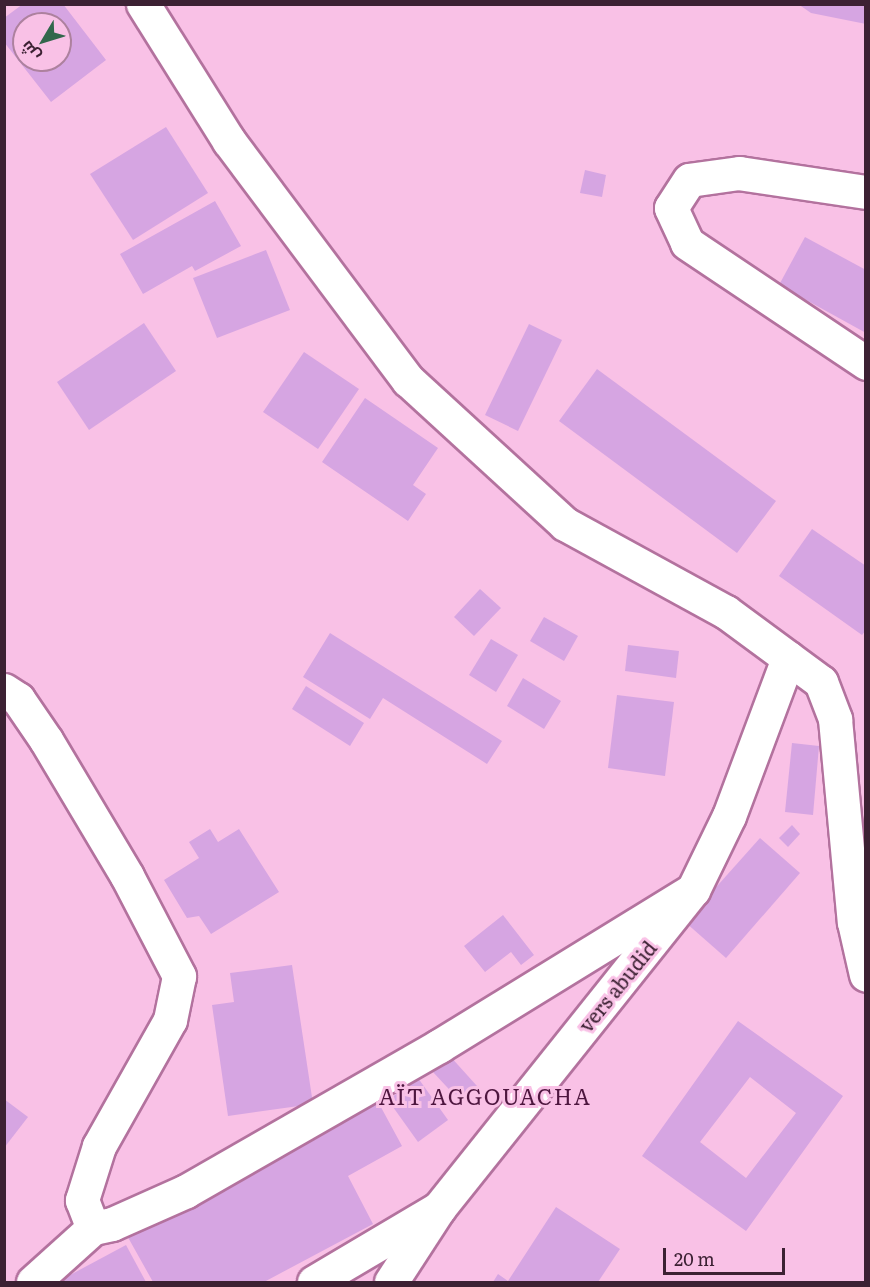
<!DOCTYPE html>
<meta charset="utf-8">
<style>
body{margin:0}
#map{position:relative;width:870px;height:1287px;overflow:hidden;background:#f9c1e6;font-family:Literata,Cairo,serif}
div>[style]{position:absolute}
.building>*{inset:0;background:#d6a5e2}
.roads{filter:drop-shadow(2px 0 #b3729e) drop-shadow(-2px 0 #b3729e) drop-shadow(0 2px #b3729e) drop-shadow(0 -2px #b3729e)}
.minor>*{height:33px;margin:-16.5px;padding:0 16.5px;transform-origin:16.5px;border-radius:16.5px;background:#fff}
.tertiary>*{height:33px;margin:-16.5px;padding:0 16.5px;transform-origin:16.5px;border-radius:16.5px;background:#fff}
span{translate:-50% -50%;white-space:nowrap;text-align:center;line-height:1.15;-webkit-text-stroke:6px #f9c1e6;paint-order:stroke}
.street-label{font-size:20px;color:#3c2133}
.quarter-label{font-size:22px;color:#4e163f;letter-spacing:1.5px}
.frame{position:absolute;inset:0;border:6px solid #3c2133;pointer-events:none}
.north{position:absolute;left:12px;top:12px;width:60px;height:60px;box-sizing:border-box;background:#f9c1e6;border:2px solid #ad819e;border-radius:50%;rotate:232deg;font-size:16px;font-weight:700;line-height:24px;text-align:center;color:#3c2133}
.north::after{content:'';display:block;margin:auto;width:21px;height:27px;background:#32674c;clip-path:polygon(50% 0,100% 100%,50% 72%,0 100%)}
.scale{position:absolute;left:663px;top:1248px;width:122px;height:27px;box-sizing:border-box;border:3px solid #3c2133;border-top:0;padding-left:8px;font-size:18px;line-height:21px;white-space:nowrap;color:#3c2133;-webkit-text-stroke:4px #f9c1e6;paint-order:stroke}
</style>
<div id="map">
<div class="building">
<div style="clip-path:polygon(evenodd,23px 4px,63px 4px,106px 60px,51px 102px,4px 42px,4px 18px,23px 4px,24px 24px,60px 24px,60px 60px,24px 60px,24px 24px)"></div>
<div style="clip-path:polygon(798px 4px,866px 4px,866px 24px,811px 13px)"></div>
<div style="clip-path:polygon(166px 127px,208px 193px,133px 240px,90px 174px)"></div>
<div style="clip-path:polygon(585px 170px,606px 175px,602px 197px,580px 193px)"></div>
<div style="clip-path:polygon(215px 201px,241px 246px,195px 271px,192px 266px,143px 294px,120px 254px)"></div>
<div style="clip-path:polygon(805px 237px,866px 270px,866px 333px,779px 285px)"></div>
<div style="clip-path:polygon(266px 250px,290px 310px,217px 338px,193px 278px)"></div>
<div style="clip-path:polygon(144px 323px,176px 371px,89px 430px,57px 382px)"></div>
<div style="clip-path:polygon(529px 324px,562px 340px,518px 431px,485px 415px)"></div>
<div style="clip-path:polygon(304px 352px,359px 389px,318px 449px,263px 412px)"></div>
<div style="clip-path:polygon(597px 369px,776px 501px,737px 553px,559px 421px)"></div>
<div style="clip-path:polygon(365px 398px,438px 448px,413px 485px,426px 494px,408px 521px,322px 462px)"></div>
<div style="clip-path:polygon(812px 529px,866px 566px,866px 630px,862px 635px,779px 576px)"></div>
<div style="clip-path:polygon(480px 589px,501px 608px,474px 636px,454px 617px)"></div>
<div style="clip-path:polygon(544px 617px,578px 636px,564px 661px,530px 641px)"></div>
<div style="clip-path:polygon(330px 633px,502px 741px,487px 764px,383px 698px,370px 719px,303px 677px)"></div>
<div style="clip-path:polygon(491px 639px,518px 655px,496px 692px,469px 675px)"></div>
<div style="clip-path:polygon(628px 645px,679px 651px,676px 678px,625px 671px)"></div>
<div style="clip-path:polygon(523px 678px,561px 701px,544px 729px,507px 706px)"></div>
<div style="clip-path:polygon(306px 686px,364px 723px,350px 746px,292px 709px)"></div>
<div style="clip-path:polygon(617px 695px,674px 702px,665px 776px,608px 768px)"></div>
<div style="clip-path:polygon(792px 743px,819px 746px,813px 815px,785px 812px)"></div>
<div style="clip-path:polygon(792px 825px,800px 834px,788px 847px,779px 838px)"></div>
<div style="clip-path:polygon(210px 829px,218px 842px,239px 829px,279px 892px,211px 934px,199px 916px,187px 918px,164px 880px,199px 858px,189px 842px)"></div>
<div style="clip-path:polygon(760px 838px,800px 873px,726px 958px,685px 922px)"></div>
<div style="clip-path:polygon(503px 915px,534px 955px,521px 965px,511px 952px,485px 972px,464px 946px)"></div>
<div style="clip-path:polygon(292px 965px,313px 1104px,228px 1116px,212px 1005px,234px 1002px,230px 973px)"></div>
<div style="clip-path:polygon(evenodd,738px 1021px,843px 1096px,746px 1231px,642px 1156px,738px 1021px,750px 1077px,796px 1113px,746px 1178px,700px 1142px,750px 1077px)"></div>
<div style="clip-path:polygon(449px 1055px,477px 1086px,460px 1101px,432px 1071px)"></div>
<div style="clip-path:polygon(418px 1078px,448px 1120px,418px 1142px,388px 1100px)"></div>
<div style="clip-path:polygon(376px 1098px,402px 1146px,348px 1176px,373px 1224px,264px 1282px,153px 1282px,125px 1232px)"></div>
<div style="clip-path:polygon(4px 1099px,28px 1117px,4px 1148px)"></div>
<div style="clip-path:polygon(556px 1207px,620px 1249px,598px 1282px,493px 1282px,498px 1274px,508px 1281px)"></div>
<div style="clip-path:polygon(126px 1245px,146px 1282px,57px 1282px)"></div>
</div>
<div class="roads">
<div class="minor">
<div style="left:866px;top:192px;width:128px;rotate:-171.5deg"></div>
<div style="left:739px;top:173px;width:50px;rotate:172deg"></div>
<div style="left:689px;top:180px;width:33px;rotate:123deg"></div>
<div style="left:671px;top:208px;width:38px;rotate:65deg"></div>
<div style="left:687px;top:243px;width:216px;rotate:33.8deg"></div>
<div style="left:33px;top:1282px;width:81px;rotate:-42deg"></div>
<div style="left:314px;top:1282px;width:145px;rotate:-30.6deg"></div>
</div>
<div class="tertiary">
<div style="left:143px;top:4px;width:162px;rotate:57.9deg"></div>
<div style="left:229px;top:141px;width:299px;rotate:53.2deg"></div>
<div style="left:408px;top:380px;width:213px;rotate:42.5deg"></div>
<div style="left:565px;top:524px;width:183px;rotate:28.7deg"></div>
<div style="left:726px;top:612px;width:118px;rotate:36.4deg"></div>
<div style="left:821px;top:682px;width:40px;rotate:69deg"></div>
<div style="left:835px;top:719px;width:204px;rotate:84.7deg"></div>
<div style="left:854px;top:922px;width:54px;rotate:77.2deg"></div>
<div style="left:4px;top:690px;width:17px;rotate:33deg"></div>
<div style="left:18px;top:699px;width:50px;rotate:55.7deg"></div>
<div style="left:46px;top:740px;width:158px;rotate:59.2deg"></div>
<div style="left:127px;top:876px;width:113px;rotate:62.5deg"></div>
<div style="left:179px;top:976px;width:45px;rotate:101.6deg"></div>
<div style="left:170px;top:1020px;width:145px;rotate:119.4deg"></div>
<div style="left:99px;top:1146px;width:57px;rotate:107.5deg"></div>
<div style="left:82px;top:1200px;width:30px;rotate:69deg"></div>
<div style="left:93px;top:1228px;width:19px;rotate:-12deg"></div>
<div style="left:112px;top:1224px;width:81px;rotate:-24deg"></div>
<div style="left:186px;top:1191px;width:292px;rotate:-29.8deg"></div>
<div style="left:439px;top:1046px;width:298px;rotate:-31.6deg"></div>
<div style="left:391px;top:1282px;width:88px;rotate:-57deg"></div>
<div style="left:439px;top:1208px;width:407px;rotate:-51.4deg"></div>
<div style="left:693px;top:890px;width:82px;rotate:-64.1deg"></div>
<div style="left:729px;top:816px;width:169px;rotate:-69.5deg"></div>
</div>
</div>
<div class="street-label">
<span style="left:617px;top:986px;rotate:-51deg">vers abudid</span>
</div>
<div class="quarter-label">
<span style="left:485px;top:1096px">AÏT AGGOUACHA</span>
</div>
<div class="frame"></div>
<div class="north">ش</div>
<div class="scale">20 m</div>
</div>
